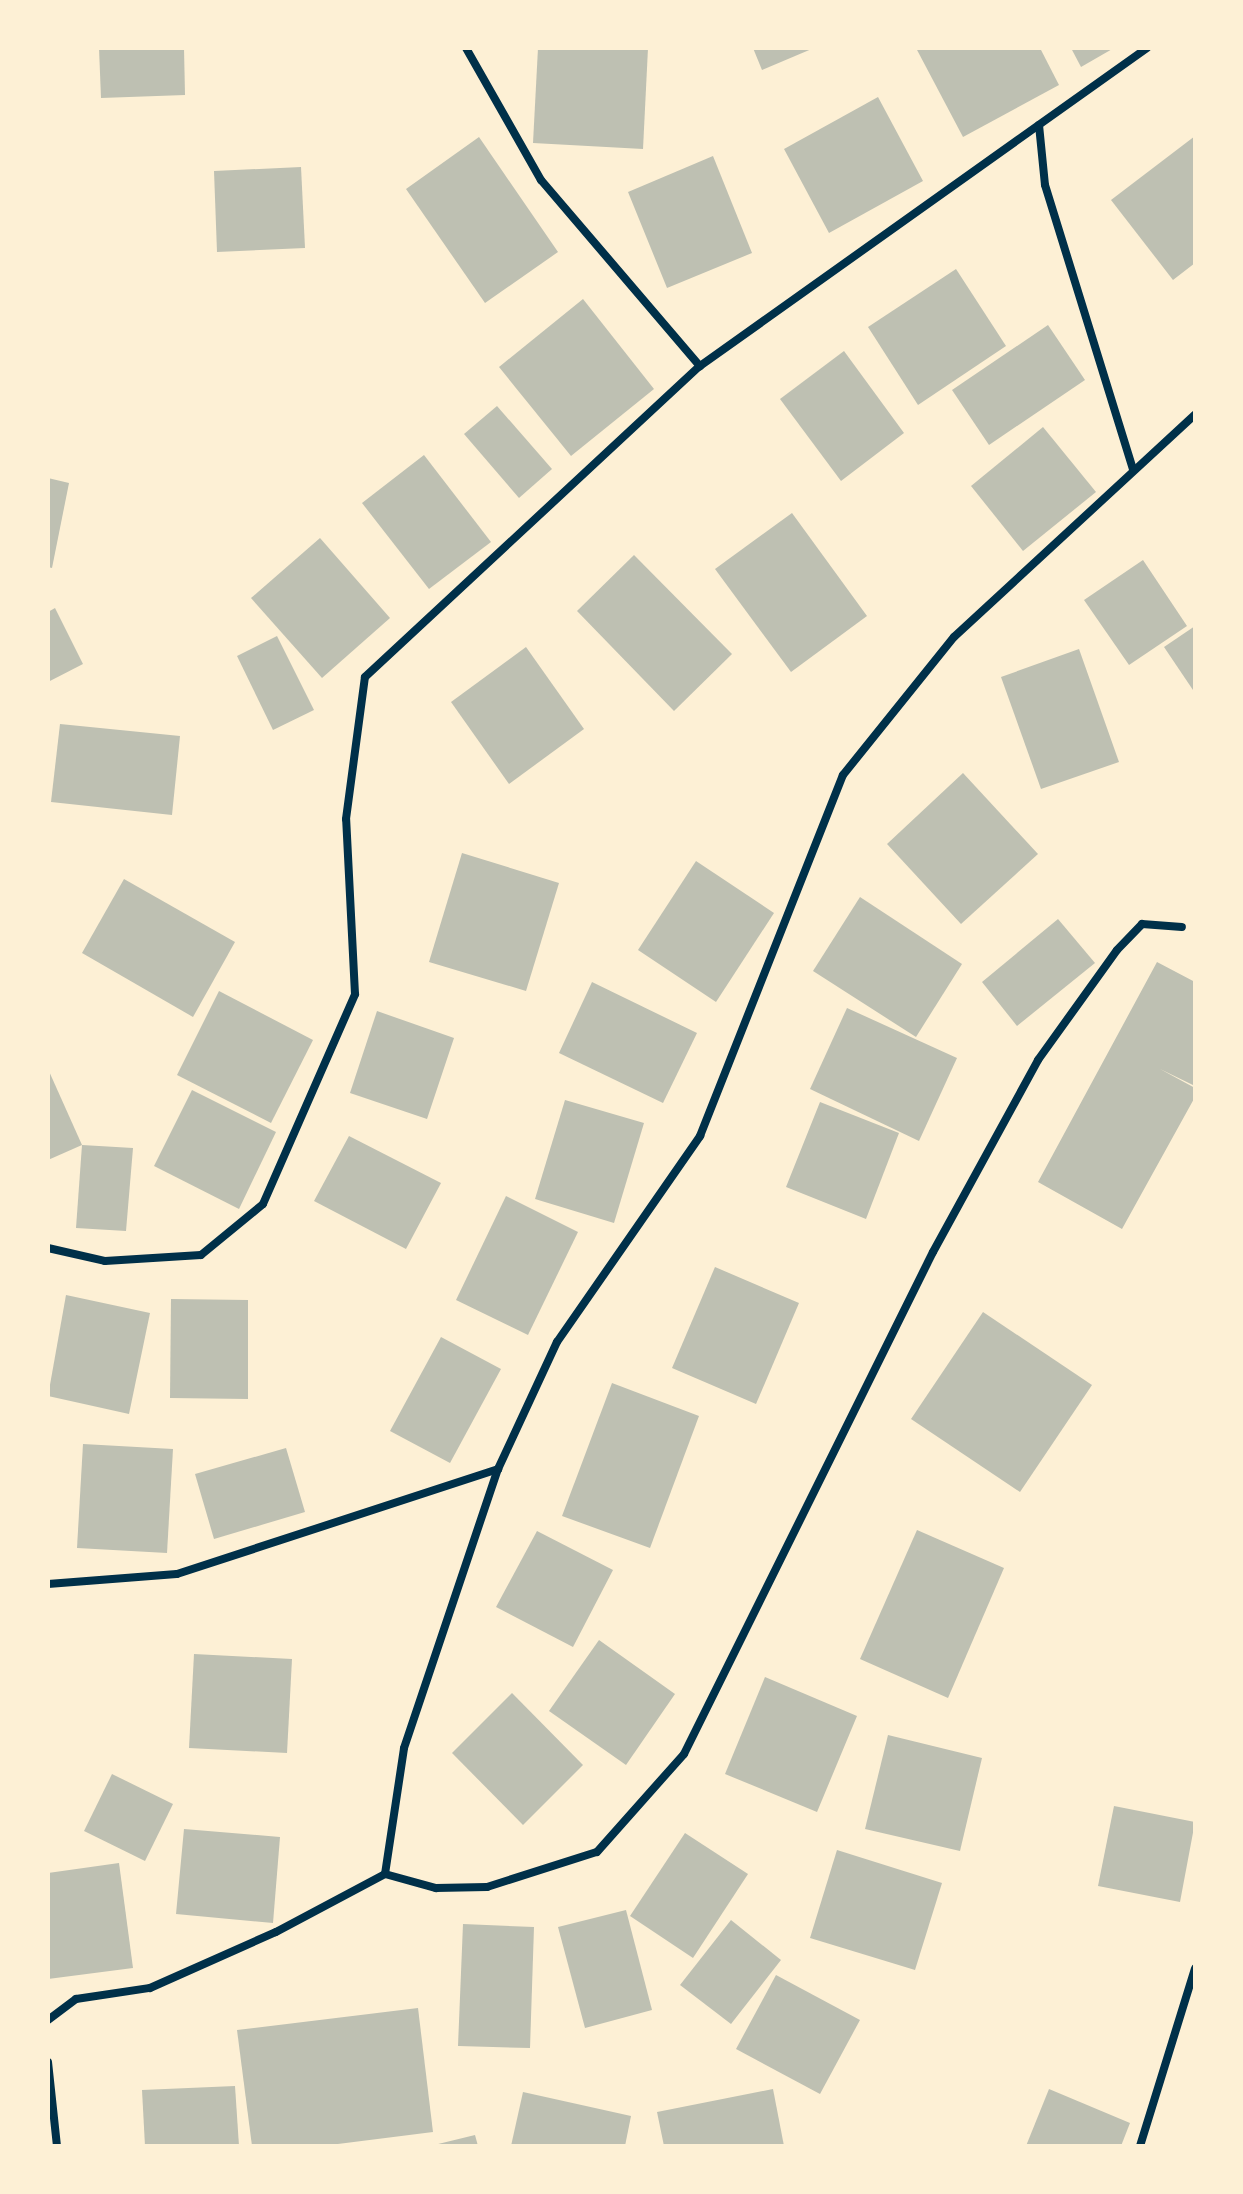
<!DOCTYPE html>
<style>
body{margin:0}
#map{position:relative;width:1243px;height:2194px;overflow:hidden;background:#fdf0d5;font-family:"Nunito Sans",sans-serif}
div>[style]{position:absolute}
.building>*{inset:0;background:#bec0b2}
.minor>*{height:8px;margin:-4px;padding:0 4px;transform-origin:4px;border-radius:4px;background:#003049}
span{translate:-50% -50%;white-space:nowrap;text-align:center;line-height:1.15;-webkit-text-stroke:8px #fdf0d5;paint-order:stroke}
.frame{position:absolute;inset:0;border:50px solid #fdf0d5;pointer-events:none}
</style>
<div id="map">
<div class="building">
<div style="clip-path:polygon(99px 48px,184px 48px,185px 95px,101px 98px)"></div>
<div style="clip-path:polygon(538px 48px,648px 48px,643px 149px,533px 143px)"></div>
<div style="clip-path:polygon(753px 48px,814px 48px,762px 70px)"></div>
<div style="clip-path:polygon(916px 48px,1040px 48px,1059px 85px,963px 137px)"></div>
<div style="clip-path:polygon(1071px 48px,1114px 48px,1081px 67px)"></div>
<div style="clip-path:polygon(878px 97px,923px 181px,829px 233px,784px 149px)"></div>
<div style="clip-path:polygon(1195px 136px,1195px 263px,1173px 280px,1111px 200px)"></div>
<div style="clip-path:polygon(479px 137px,558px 252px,485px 303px,406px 189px)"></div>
<div style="clip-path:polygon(713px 156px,752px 253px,667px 288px,628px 192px)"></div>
<div style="clip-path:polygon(301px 167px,305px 248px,217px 252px,214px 171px)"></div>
<div style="clip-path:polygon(956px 269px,1006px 346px,918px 405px,868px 327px)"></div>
<div style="clip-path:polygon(583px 299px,654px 389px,571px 456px,499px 367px)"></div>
<div style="clip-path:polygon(1048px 325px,1085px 380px,989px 445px,952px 390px)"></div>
<div style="clip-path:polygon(844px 351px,904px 433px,841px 481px,780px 399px)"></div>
<div style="clip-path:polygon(497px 406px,552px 469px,519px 498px,464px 434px)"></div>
<div style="clip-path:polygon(1043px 427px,1096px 492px,1023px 551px,971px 486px)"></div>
<div style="clip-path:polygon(424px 455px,491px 542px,429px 589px,362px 503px)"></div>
<div style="clip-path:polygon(48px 478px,69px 483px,52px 568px,48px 567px)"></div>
<div style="clip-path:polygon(792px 513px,867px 616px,791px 672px,715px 569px)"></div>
<div style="clip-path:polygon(320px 538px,390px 618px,322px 678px,251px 598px)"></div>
<div style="clip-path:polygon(634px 555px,732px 654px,674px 711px,577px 611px)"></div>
<div style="clip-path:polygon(1143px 560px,1187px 626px,1129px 665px,1084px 600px)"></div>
<div style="clip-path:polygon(55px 608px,83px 664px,48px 682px,48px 612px)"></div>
<div style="clip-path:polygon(1195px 626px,1195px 693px,1164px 647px)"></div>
<div style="clip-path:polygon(277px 636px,314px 710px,273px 730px,237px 656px)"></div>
<div style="clip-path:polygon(526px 647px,584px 729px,509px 784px,451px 702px)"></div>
<div style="clip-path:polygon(1079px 649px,1119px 762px,1041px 789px,1001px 677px)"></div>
<div style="clip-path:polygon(60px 724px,180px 736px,172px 815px,51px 802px)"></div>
<div style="clip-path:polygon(963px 773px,1038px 854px,961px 924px,887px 844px)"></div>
<div style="clip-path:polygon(462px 853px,559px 883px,526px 991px,429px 962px)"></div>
<div style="clip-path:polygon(696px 861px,774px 913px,716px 1002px,638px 950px)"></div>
<div style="clip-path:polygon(124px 879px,235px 942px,193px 1017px,82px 953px)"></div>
<div style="clip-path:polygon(860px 897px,962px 964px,916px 1037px,813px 971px)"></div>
<div style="clip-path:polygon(1058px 919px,1095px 963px,1017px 1026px,982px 982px)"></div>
<div style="clip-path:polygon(1157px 962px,1195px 982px,1195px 1086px,1160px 1069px,1195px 1088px,1195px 1097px,1122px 1229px,1038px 1182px)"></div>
<div style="clip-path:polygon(592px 982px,697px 1033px,663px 1103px,559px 1053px)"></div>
<div style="clip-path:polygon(219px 991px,313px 1040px,271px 1123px,177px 1075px)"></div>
<div style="clip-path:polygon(847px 1008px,957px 1058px,919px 1141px,810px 1089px)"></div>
<div style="clip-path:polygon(377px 1011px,454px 1038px,427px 1119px,350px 1093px)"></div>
<div style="clip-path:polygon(48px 1069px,82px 1145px,48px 1160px)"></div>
<div style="clip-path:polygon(192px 1090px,276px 1132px,239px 1209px,154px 1166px)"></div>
<div style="clip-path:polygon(565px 1100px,644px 1123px,614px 1223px,535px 1199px)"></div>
<div style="clip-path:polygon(820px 1102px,899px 1133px,866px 1219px,786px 1187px)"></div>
<div style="clip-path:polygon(349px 1136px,441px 1183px,406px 1249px,314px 1201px)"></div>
<div style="clip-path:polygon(82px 1145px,133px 1148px,126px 1231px,76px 1228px)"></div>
<div style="clip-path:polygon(506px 1196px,578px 1232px,528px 1335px,456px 1300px)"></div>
<div style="clip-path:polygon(715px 1267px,799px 1303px,756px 1404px,672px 1368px)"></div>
<div style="clip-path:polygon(66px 1295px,150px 1313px,129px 1414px,48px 1396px)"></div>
<div style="clip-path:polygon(171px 1299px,248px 1300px,248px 1399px,170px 1398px)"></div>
<div style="clip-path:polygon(983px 1312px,1092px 1385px,1020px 1492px,911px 1419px)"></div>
<div style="clip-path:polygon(441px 1337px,501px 1369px,450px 1463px,390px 1431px)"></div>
<div style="clip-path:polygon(612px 1383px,699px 1416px,650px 1548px,562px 1516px)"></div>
<div style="clip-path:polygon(83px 1444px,173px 1449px,167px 1553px,77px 1548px)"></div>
<div style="clip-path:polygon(286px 1448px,305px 1512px,214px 1539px,195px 1474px)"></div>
<div style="clip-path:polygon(917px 1530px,1004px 1568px,948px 1698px,860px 1659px)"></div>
<div style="clip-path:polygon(537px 1531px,613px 1570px,573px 1647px,496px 1607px)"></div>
<div style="clip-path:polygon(599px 1640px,675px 1694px,626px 1765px,549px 1711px)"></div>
<div style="clip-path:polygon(194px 1654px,292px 1659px,287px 1753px,189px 1748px)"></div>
<div style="clip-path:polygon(765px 1677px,857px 1716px,817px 1812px,725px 1774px)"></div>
<div style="clip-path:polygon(512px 1693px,583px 1765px,523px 1825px,452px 1753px)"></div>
<div style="clip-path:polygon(888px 1735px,982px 1758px,960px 1851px,865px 1829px)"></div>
<div style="clip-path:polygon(112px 1774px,173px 1804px,145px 1861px,84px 1831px)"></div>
<div style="clip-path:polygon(1114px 1806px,1195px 1822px,1180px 1902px,1098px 1886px)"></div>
<div style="clip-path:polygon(184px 1829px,280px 1837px,273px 1923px,176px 1914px)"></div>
<div style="clip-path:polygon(685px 1833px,748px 1874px,693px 1958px,630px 1916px)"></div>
<div style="clip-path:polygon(837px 1850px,942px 1883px,915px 1970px,810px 1938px)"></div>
<div style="clip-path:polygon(119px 1863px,133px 1968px,48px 1979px,48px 1873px)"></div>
<div style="clip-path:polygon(626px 1910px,652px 2010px,585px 2028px,558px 1927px)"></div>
<div style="clip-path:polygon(731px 1920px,781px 1960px,731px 2024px,680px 1985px)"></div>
<div style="clip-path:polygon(463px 1924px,534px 1927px,530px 2048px,458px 2046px)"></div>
<div style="clip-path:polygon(776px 1975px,860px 2020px,820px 2094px,736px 2049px)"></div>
<div style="clip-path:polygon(418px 2008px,433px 2132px,322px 2146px,252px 2146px,237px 2030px)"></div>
<div style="clip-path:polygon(235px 2086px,239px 2146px,145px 2146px,142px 2090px)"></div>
<div style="clip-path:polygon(773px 2089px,784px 2146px,664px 2146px,657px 2112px)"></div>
<div style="clip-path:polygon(1049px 2089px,1130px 2123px,1121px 2146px,1026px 2146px)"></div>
<div style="clip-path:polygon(523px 2092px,631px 2116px,625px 2146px,511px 2146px)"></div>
<div style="clip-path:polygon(475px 2135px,478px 2146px,435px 2146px,434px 2145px)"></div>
</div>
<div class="minor">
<div style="left:466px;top:48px;width:152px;rotate:60.4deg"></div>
<div style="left:541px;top:180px;width:245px;rotate:49.5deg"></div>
<div style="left:1039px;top:125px;width:60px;rotate:84.3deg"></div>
<div style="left:1045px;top:185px;width:297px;rotate:72.8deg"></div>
<div style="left:48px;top:1248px;width:58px;rotate:12.8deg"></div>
<div style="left:105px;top:1261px;width:96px;rotate:-3.6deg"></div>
<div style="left:201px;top:1255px;width:80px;rotate:-39.4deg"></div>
<div style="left:263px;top:1204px;width:229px;rotate:-66.3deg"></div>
<div style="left:355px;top:994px;width:175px;rotate:-92.9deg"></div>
<div style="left:346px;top:819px;width:143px;rotate:-82.4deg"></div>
<div style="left:365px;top:677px;width:457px;rotate:-42.9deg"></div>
<div style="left:700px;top:366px;width:549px;rotate:-35.43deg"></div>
<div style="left:48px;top:1584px;width:129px;rotate:-4.4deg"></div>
<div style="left:177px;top:1574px;width:338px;rotate:-18.1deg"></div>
<div style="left:385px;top:1874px;width:127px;rotate:-81.4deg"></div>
<div style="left:404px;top:1748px;width:294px;rotate:-71.4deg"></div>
<div style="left:498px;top:1469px;width:140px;rotate:-65.1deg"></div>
<div style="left:557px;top:1342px;width:251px;rotate:-55.2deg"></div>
<div style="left:700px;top:1136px;width:388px;rotate:-68.4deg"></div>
<div style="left:843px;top:775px;width:177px;rotate:-51.2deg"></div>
<div style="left:954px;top:637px;width:328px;rotate:-42.7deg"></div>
<div style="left:48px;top:2020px;width:35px;rotate:-37deg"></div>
<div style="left:76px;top:1999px;width:75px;rotate:-8.5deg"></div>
<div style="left:150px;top:1988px;width:138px;rotate:-24deg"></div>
<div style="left:276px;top:1932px;width:123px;rotate:-28deg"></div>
<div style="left:385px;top:1874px;width:53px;rotate:15.4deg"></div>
<div style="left:436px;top:1888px;width:51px;rotate:-1.1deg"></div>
<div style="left:487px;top:1887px;width:115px;rotate:-17.7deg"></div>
<div style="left:597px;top:1852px;width:131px;rotate:-48.4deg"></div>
<div style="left:684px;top:1754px;width:560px;rotate:-63.62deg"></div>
<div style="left:933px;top:1252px;width:219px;rotate:-61.3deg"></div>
<div style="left:1038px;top:1060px;width:135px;rotate:-54.3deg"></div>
<div style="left:1117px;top:950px;width:36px;rotate:-46deg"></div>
<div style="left:1142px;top:924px;width:40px;rotate:4.3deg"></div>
<div style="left:48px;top:2062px;width:84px;rotate:83.9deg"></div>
<div style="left:1140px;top:2146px;width:186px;rotate:-72.8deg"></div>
</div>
<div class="frame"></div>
</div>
